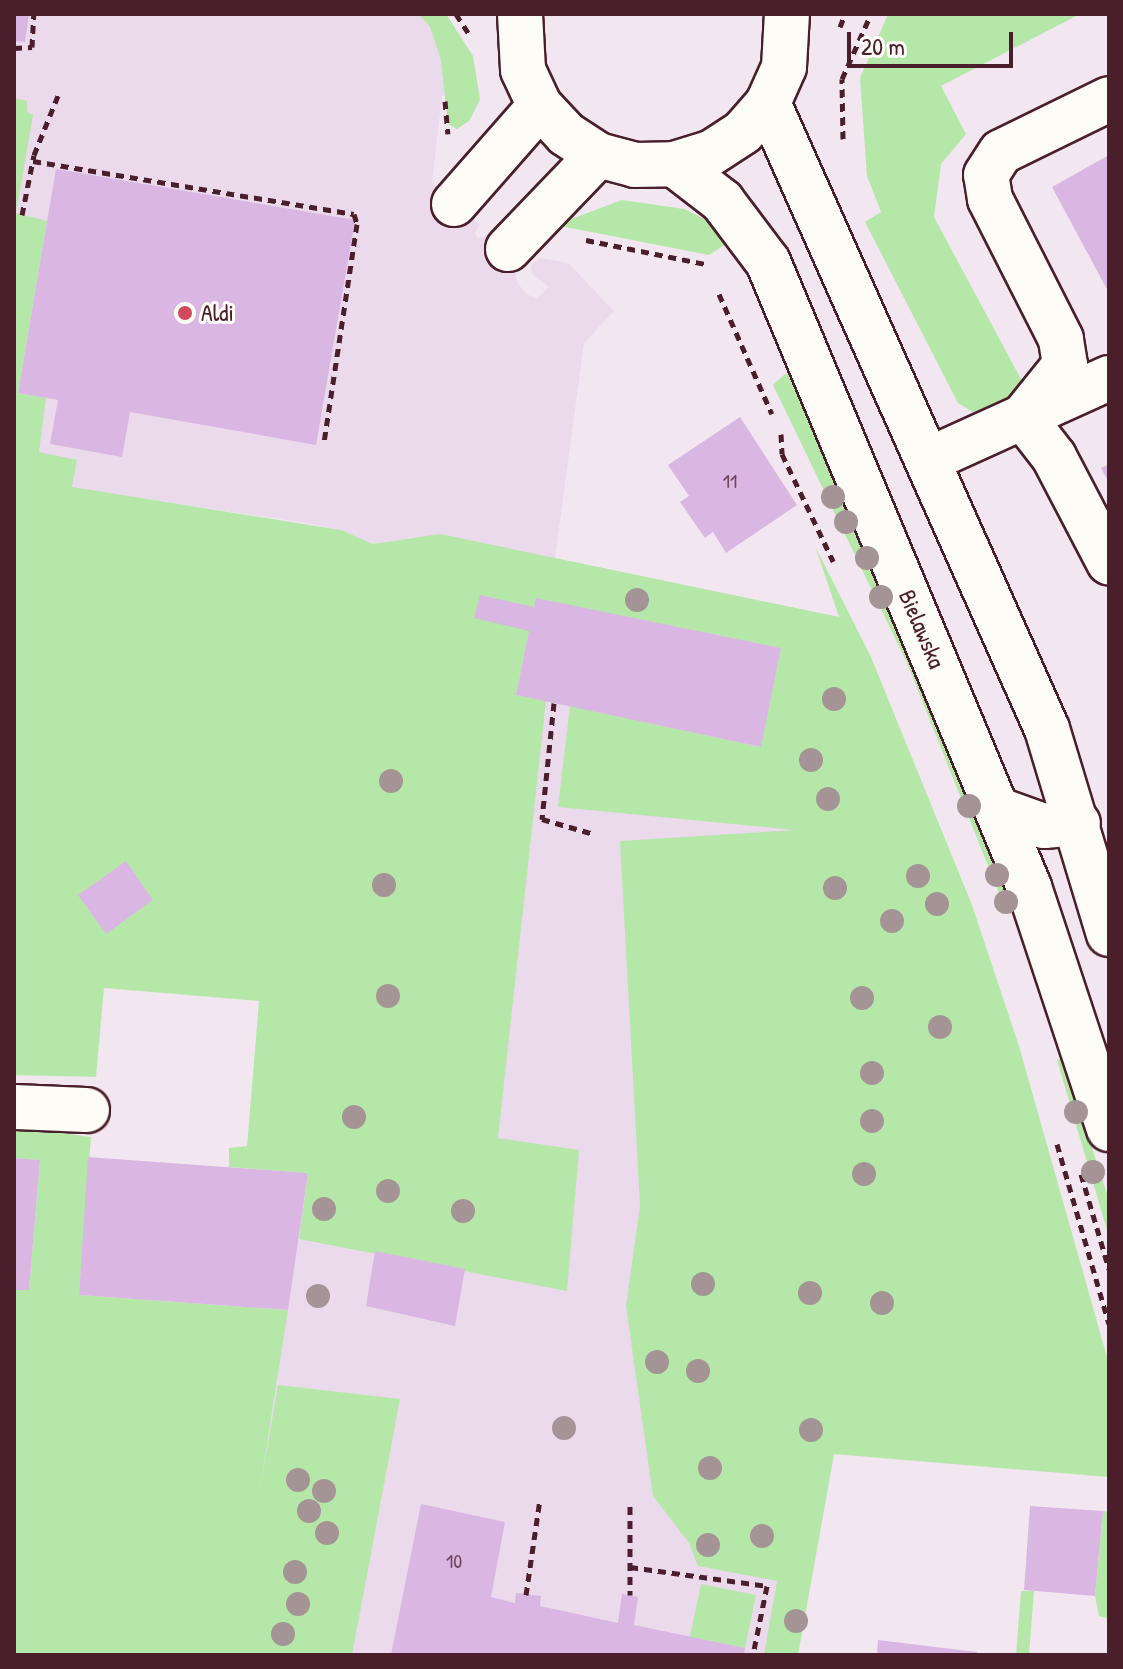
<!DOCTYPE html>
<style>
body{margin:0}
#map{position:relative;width:1123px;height:1669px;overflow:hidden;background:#f2e7f1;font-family:"Patrick Hand",sans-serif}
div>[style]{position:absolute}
.built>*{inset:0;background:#ebd9ec}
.green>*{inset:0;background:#b5e8a8}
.building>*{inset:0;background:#dab7e2}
.path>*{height:5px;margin-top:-2.5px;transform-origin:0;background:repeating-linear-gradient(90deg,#4a1f2b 0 8px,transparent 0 14px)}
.roads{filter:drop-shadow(2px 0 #4a1f2b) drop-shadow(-2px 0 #4a1f2b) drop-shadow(0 2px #4a1f2b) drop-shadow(0 -2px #4a1f2b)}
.minor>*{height:44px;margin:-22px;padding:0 22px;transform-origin:22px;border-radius:22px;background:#fdfcf7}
.major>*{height:44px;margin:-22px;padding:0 22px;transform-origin:22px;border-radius:22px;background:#fdfcf7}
.trees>*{width:24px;height:24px;margin:-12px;border-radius:50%;background:#a49495}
.dots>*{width:22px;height:22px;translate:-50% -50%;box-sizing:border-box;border:4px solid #fdfcf7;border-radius:50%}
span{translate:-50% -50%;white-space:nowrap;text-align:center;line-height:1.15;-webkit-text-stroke:6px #fdfcf7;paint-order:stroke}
.number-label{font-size:20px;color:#6e4559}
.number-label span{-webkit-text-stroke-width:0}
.poi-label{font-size:24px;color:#4a1f2b}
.left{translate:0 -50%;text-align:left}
.street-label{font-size:24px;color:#4a1f2b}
.frame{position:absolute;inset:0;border:16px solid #4a1f2b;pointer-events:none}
.scale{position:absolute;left:847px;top:32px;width:166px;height:36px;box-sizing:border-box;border:4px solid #4a1f2b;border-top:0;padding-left:10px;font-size:24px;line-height:28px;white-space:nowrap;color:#4a1f2b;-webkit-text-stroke:6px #fdfcf7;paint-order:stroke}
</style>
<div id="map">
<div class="built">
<div style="clip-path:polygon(14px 14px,446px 14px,473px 56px,480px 100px,469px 121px,457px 129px,448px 124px,448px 96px,442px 96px,432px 183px,480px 225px,475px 233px,478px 238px,492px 235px,514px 262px,517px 283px,527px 294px,536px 299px,549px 287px,532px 274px,531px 266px,539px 258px,568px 263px,614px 311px,584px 343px,555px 558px,839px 617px,849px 1373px,798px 1655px,234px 1655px,308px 1173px,417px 537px,373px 544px,341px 530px,307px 523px,14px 480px)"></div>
</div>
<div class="green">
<div style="clip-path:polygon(419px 14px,446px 14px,473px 56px,480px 100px,469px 121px,457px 129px,448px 124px,441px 60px,430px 27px)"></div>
<div style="clip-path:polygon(888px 14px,1080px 14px,941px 86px,966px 134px,941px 164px,934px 217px,1022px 381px,1008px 398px,976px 414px,958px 403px,865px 222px,881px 212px,867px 176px,860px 78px)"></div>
<div style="clip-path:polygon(14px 98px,27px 101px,27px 112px,33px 115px,16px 213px,47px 221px,18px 393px,46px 398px,39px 452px,77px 460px,72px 487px,341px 530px,373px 544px,440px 534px,839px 617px,815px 546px,871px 657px,972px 905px,1019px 1046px,1109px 1364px,1109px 1477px,834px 1454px,798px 1655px,764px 1655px,777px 1581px,698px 1566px,689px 1543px,653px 1496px,626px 1306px,640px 1206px,620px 841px,795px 830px,558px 807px,570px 706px,760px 747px,781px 648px,536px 599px,516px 695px,546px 701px,498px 1138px,579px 1150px,567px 1291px,299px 1239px,308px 1173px,229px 1167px,229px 1148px,247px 1146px,259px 1001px,104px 988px,96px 1077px,14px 1075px)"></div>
<div style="clip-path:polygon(622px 200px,684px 209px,711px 222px,732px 240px,709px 255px,555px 225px)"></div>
<div style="clip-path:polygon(785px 374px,793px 375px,1011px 896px,1005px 908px,907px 663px,773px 385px)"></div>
<div style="clip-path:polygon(1063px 1059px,1109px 1200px,1109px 1237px,1057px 1060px)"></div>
<div style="clip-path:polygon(14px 1127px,91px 1137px,79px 1295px,288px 1310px,259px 1495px,278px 1385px,400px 1399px,352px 1655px,14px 1655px,14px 1290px,29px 1290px,40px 1160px,14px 1158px)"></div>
<div style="clip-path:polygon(1103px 1511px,1109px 1512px,1109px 1619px,1099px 1616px,1095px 1596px)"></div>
<div style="clip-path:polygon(701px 1584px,756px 1595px,745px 1648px,690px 1637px)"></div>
<div style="clip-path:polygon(1021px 1591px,1034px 1591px,1029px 1655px,1016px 1655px)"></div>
</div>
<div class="building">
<div style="clip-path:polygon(14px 14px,29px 14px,25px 42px,14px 41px)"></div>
<div style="clip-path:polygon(1109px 155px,1109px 293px,1052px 187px)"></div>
<div style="clip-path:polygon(56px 169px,355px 220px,316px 445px,130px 412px,122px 457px,50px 444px,58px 400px,18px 393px)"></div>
<div style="clip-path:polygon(740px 417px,797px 505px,726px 553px,713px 532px,705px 538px,680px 502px,689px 496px,668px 465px)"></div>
<div style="clip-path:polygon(1109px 464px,1109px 483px,1101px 468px)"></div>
<div style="clip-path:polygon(480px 595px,534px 607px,536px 598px,781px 648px,761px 747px,516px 695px,529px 631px,474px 618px)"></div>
<div style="clip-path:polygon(126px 861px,153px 900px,106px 934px,78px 895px)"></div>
<div style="clip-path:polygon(88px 1157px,308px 1173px,288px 1310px,79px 1295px)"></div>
<div style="clip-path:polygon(14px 1158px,40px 1160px,29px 1290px,14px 1290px)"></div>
<div style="clip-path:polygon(375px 1251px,465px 1269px,455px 1326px,366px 1306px)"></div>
<div style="clip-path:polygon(421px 1504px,505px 1522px,491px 1597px,515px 1603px,516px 1593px,541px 1596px,540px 1606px,618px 1623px,622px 1594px,638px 1597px,634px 1625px,745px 1648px,744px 1655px,391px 1655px)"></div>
<div style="clip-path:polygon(1030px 1506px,1103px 1511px,1095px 1596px,1024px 1590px)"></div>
<div style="clip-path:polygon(878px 1640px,977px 1652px,977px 1655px,877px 1655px)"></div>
</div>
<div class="path">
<div style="left:456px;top:14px;width:24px;rotate:57deg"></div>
<div style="left:840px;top:27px;width:14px;rotate:-69deg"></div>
<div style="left:14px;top:48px;width:18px;rotate:-3deg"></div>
<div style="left:32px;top:47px;width:33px;rotate:-87deg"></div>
<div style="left:445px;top:101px;width:33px;rotate:85deg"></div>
<div style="left:843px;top:139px;width:60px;rotate:-91deg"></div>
<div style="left:842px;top:79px;width:71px;rotate:-66deg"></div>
<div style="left:33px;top:161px;width:325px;rotate:9.4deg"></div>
<div style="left:354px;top:214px;width:10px;rotate:73deg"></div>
<div style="left:357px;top:224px;width:221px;rotate:98.6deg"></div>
<div style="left:22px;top:215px;width:61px;rotate:-78.7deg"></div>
<div style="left:34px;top:155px;width:67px;rotate:-68deg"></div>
<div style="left:586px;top:240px;width:121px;rotate:11.4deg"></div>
<div style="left:719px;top:294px;width:131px;rotate:66.2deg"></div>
<div style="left:781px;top:434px;width:20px;rotate:87deg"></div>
<div style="left:782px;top:454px;width:119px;rotate:64.5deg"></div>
<div style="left:554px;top:703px;width:117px;rotate:95.9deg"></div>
<div style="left:542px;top:819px;width:54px;rotate:16.1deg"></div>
<div style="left:1057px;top:1144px;width:187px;rotate:73.9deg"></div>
<div style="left:1081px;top:1174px;width:99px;rotate:73.6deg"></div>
<div style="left:630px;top:1506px;width:89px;rotate:90deg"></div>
<div style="left:630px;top:1567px;width:138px;rotate:7.9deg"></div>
<div style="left:767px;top:1586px;width:70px;rotate:101.5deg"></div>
<div style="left:526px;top:1595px;width:97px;rotate:-81.7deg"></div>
</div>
<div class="roads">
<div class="minor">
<div style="left:454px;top:204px;width:130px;rotate:-48.7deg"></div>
<div style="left:508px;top:249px;width:130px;rotate:-46.2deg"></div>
<div style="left:1109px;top:378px;width:94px;rotate:155.6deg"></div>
<div style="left:1023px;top:417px;width:51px;rotate:52.2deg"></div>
<div style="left:1054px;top:457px;width:119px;rotate:62.4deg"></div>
<div style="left:928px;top:460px;width:104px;rotate:-24.4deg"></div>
<div style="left:1023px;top:417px;width:67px;rotate:-51.1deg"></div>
<div style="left:1065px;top:365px;width:26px;rotate:-99deg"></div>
<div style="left:1061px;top:339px;width:157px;rotate:-116.9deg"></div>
<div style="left:990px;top:199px;width:24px;rotate:-99deg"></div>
<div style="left:986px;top:175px;width:27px;rotate:-57deg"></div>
<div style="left:1001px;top:152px;width:120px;rotate:-26.1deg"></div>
<div style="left:999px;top:810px;width:48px;rotate:19.6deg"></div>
<div style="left:1044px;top:826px;width:34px;rotate:-5deg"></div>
<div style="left:14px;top:1107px;width:73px;rotate:2.4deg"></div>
</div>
<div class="major">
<div style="left:520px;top:14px;width:56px;rotate:86.9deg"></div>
<div style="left:523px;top:70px;width:40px;rotate:65deg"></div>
<div style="left:540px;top:106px;width:38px;rotate:47deg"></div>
<div style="left:566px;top:134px;width:38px;rotate:33deg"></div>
<div style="left:598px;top:155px;width:38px;rotate:15deg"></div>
<div style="left:635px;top:165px;width:39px;rotate:-1deg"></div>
<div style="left:674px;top:164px;width:39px;rotate:-17deg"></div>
<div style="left:711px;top:153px;width:38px;rotate:-33deg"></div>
<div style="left:743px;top:132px;width:38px;rotate:-49deg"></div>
<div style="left:768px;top:103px;width:39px;rotate:-66deg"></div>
<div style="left:784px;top:67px;width:53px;rotate:-86.8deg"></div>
<div style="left:768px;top:103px;width:685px;rotate:65.98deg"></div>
<div style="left:1047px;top:729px;width:214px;rotate:73.2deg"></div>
<div style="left:674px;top:164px;width:61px;rotate:37.6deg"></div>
<div style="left:722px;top:201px;width:76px;rotate:53deg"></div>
<div style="left:768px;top:262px;width:677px;rotate:67.33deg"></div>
<div style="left:1029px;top:887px;width:255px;rotate:71.7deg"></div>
</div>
</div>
<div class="trees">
<div style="left:833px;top:497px"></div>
<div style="left:846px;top:522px"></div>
<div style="left:867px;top:558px"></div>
<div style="left:881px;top:597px"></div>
<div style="left:637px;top:600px"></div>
<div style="left:834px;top:699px"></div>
<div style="left:811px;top:760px"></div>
<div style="left:391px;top:781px"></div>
<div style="left:828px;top:799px"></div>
<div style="left:969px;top:806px"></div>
<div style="left:997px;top:875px"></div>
<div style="left:918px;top:876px"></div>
<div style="left:384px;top:885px"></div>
<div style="left:835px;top:888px"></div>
<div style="left:1006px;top:902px"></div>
<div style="left:937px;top:904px"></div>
<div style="left:892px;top:921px"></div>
<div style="left:388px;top:996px"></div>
<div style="left:862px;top:998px"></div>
<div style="left:940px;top:1027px"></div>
<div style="left:872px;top:1073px"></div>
<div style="left:1076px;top:1112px"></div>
<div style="left:354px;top:1117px"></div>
<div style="left:872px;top:1121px"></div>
<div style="left:1093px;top:1172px"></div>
<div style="left:864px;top:1174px"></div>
<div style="left:388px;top:1191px"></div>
<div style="left:324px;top:1209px"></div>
<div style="left:463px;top:1211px"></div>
<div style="left:703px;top:1284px"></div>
<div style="left:810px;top:1293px"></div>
<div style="left:318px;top:1296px"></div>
<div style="left:882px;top:1303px"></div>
<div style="left:657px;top:1362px"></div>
<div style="left:698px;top:1371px"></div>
<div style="left:564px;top:1428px"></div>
<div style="left:811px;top:1430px"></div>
<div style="left:710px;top:1468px"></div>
<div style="left:298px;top:1480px"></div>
<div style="left:324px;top:1491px"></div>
<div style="left:309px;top:1511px"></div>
<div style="left:327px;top:1533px"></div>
<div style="left:762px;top:1536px"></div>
<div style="left:708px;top:1545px"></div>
<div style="left:295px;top:1572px"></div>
<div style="left:298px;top:1604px"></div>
<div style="left:796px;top:1621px"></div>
<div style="left:283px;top:1634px"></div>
</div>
<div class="dots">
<div style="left:185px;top:313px;background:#d1495b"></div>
</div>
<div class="number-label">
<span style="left:730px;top:480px">11</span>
<span style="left:454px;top:1560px">10</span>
</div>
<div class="poi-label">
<span class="left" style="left:201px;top:313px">Aldi</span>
</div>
<div class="street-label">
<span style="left:922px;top:629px;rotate:67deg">Bielawska</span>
</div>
<div class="frame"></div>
<div class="scale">20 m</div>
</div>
